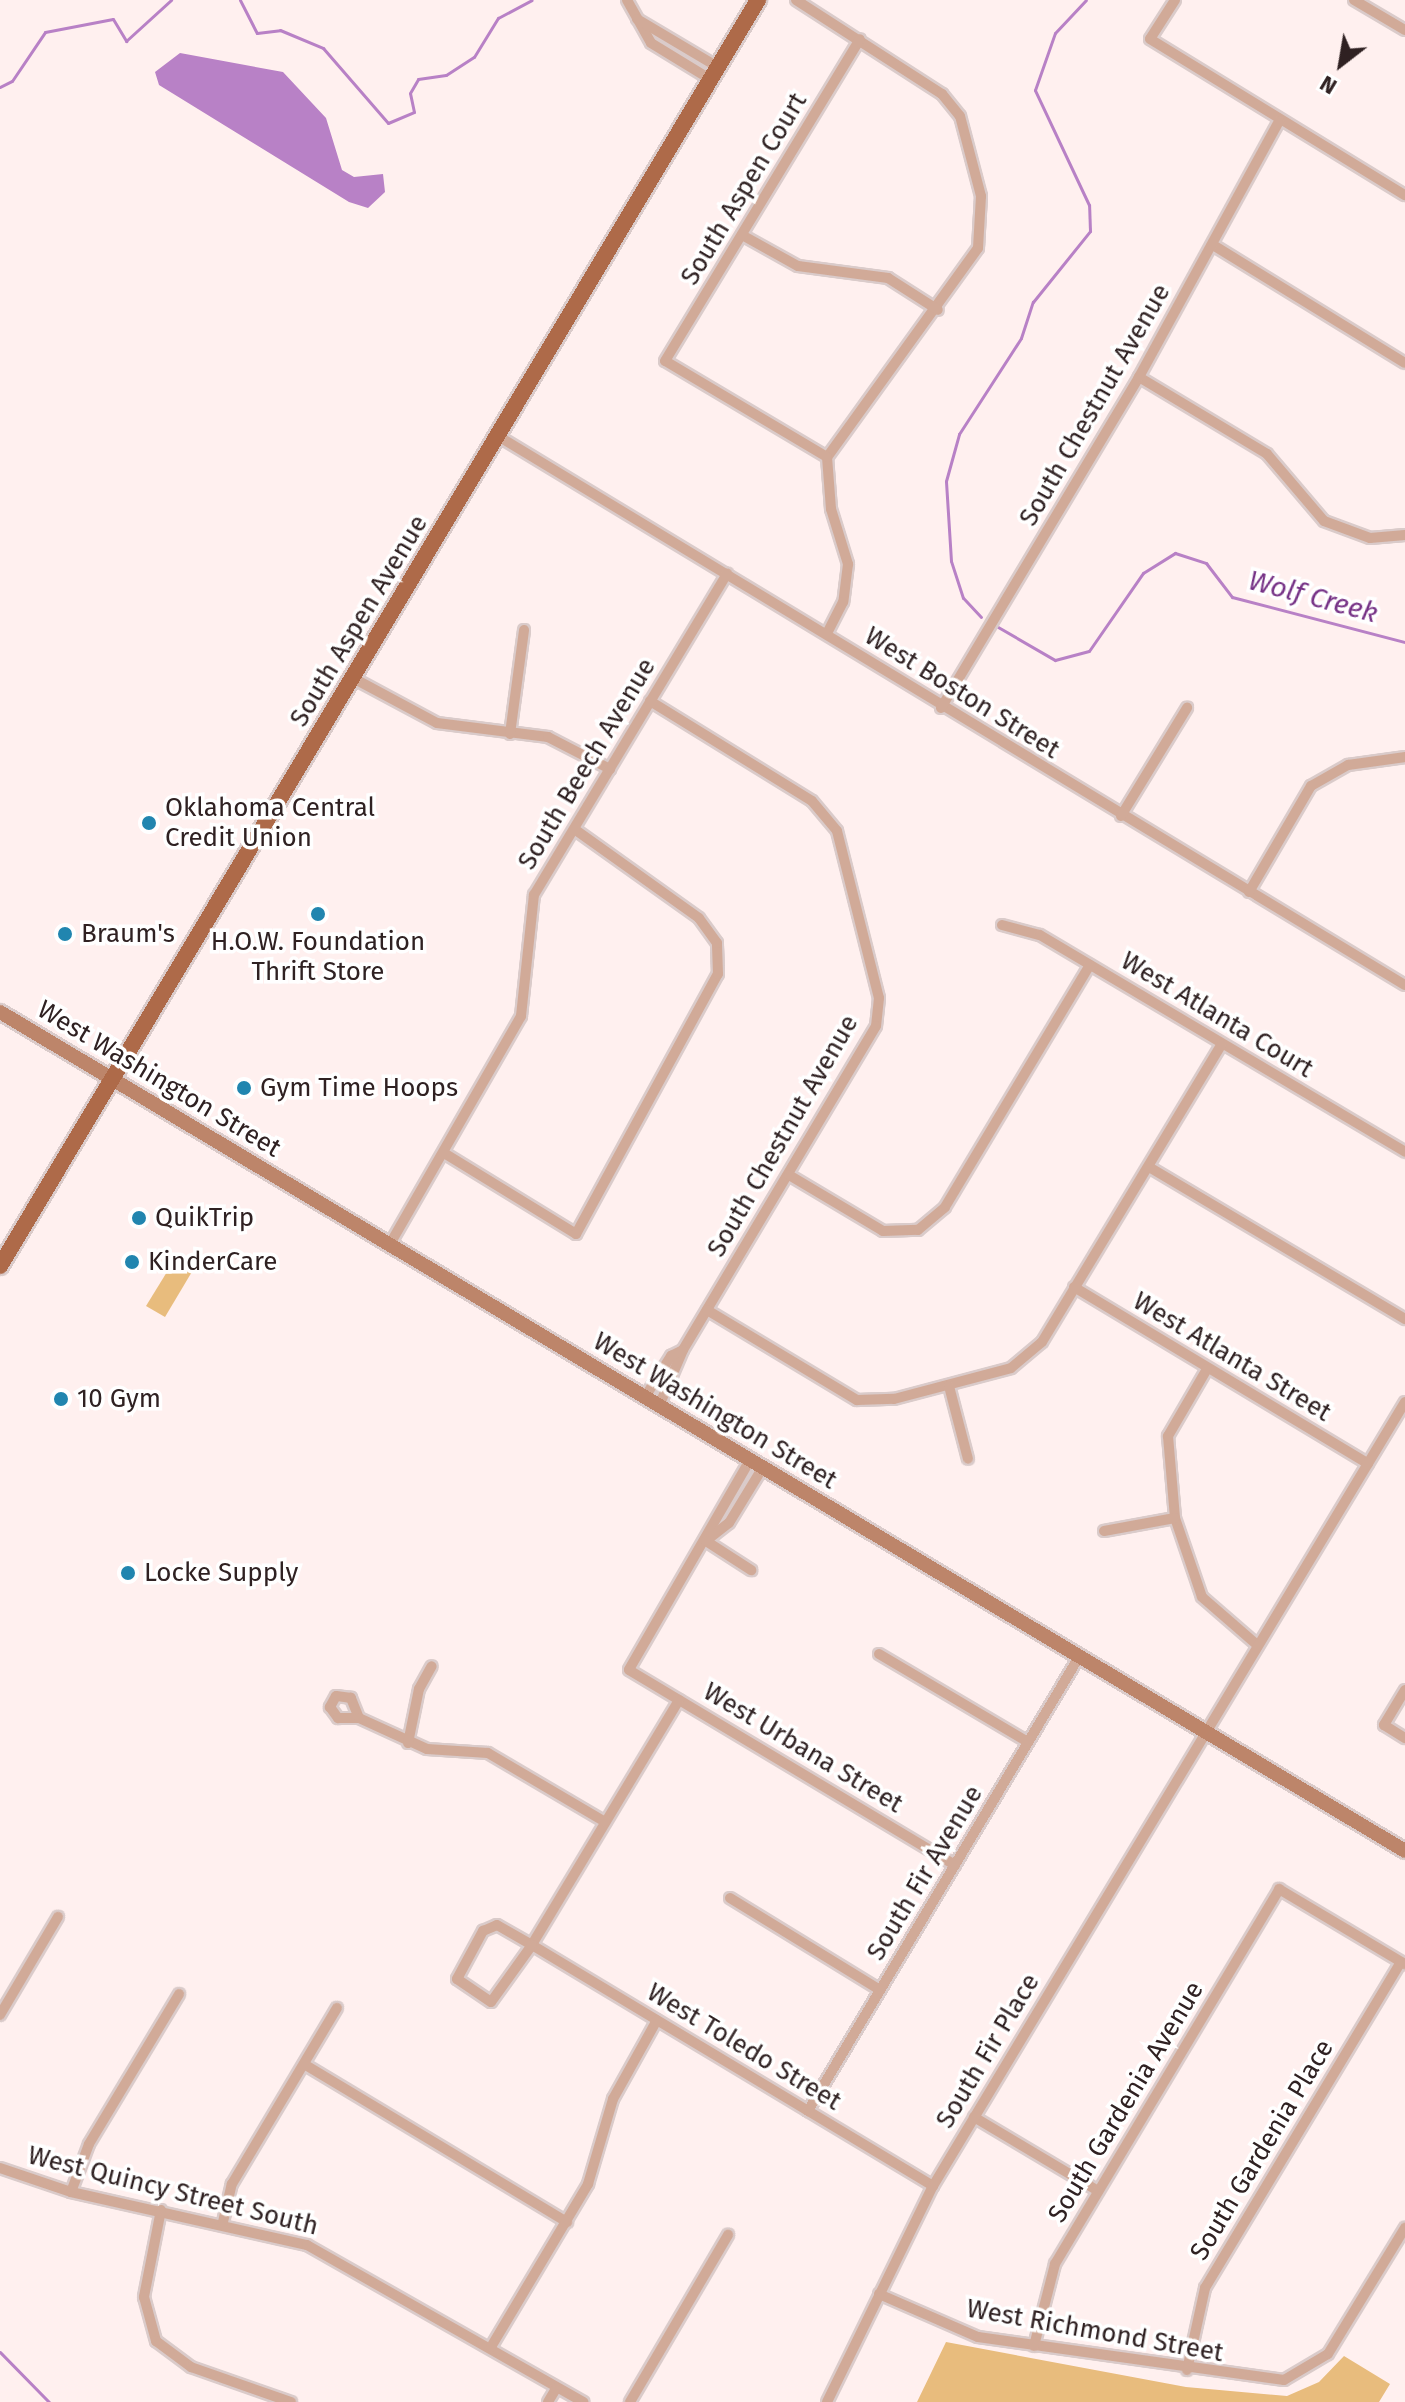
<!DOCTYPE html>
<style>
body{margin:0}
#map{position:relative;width:1405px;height:2402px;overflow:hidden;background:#fff0ef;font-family:"Fira Sans",sans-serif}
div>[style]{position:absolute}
.green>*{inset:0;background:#e8bc7d}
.water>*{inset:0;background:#b881c6}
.stream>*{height:3px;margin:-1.5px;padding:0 1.5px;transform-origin:1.5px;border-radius:1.5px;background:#b881c6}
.roads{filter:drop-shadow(2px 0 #dacbca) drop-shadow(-2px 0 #dacbca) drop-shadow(0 2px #dacbca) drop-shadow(0 -2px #dacbca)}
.minor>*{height:10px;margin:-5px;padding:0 5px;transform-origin:5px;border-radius:5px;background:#d1aa98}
.secondary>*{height:14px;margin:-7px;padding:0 7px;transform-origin:7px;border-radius:7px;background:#bd856a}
.primary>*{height:16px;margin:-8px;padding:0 8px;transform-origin:8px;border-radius:8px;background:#ae6a49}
.dots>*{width:22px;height:22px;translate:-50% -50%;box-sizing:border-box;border:4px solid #fff;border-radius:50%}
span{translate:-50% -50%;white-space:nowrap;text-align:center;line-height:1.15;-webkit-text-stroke:7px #fff;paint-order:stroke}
.street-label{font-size:26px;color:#2f2122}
.poi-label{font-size:26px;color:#2f2122}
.left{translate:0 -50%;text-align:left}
.water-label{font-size:28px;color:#763286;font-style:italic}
.north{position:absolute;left:1301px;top:24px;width:80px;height:80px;-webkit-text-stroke:6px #fff;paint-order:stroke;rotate:211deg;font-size:22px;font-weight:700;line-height:32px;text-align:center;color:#2f2122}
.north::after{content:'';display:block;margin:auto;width:28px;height:36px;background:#2f2122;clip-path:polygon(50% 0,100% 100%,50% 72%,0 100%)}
</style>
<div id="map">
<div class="green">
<div style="clip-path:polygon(178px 1254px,196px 1265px,165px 1317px,146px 1306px)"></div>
<div style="clip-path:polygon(946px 2342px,1186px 2387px,1287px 2396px,1319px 2382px,1344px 2356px,1390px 2384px,1379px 2402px,917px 2402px)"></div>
</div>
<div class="water">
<div style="clip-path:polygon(180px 53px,283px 72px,326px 118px,342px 170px,354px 177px,383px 174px,385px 192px,368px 208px,349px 202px,159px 85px,155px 72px)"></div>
</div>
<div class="stream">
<div style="left:240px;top:0;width:37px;rotate:63deg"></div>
<div style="left:257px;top:33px;width:23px;rotate:-7deg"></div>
<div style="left:280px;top:30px;width:47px;rotate:22.7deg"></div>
<div style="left:323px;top:48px;width:99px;rotate:49.1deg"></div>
<div style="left:388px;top:123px;width:28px;rotate:-23deg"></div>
<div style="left:414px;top:112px;width:19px;rotate:-102deg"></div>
<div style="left:410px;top:93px;width:16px;rotate:-60deg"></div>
<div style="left:418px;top:79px;width:28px;rotate:-8deg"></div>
<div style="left:446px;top:75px;width:33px;rotate:-33deg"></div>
<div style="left:474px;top:57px;width:46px;rotate:-58.4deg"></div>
<div style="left:498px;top:18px;width:38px;rotate:-28deg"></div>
<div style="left:0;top:87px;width:13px;rotate:-27deg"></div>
<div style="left:12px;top:81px;width:59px;rotate:-56deg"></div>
<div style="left:45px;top:32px;width:69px;rotate:-10.8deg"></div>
<div style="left:113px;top:19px;width:26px;rotate:59deg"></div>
<div style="left:126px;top:41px;width:61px;rotate:-42.3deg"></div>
<div style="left:981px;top:617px;width:26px;rotate:-133deg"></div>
<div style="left:963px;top:598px;width:39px;rotate:-108deg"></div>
<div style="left:951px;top:561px;width:80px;rotate:-93.6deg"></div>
<div style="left:946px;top:481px;width:49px;rotate:-74.5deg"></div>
<div style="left:959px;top:434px;width:114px;rotate:-57.1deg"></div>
<div style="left:1021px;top:338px;width:38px;rotate:-72deg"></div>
<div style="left:1033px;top:302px;width:91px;rotate:-51.2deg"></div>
<div style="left:1090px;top:231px;width:26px;rotate:-92deg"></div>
<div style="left:1089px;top:205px;width:127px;rotate:-115.2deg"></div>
<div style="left:1035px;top:90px;width:60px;rotate:-70.7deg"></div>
<div style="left:1055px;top:33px;width:45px;rotate:-46.8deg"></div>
<div style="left:998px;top:627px;width:66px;rotate:30.1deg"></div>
<div style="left:1055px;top:660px;width:35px;rotate:-15deg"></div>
<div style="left:1089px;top:651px;width:95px;rotate:-55.3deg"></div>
<div style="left:1143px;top:573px;width:38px;rotate:-32deg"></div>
<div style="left:1175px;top:553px;width:33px;rotate:18deg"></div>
<div style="left:1206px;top:563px;width:43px;rotate:52.6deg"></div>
<div style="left:1232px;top:597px;width:179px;rotate:14.6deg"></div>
<div style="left:0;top:2352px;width:70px;rotate:45.6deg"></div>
</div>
<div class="roads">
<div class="minor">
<div style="left:627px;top:0;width:49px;rotate:60.8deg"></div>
<div style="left:651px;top:43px;width:69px;rotate:31.4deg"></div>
<div style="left:796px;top:0;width:174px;rotate:32.8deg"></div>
<div style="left:942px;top:94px;width:28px;rotate:51deg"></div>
<div style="left:960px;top:116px;width:83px;rotate:75.3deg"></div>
<div style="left:981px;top:196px;width:52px;rotate:93.3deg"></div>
<div style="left:978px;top:248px;width:258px;rotate:125.8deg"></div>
<div style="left:827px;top:457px;width:52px;rotate:85.6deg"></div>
<div style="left:831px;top:509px;width:58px;rotate:72.8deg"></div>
<div style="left:848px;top:564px;width:38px;rotate:97deg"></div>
<div style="left:843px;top:602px;width:36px;rotate:117deg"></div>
<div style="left:1175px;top:0;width:46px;rotate:122.7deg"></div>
<div style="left:1150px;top:39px;width:299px;rotate:31.5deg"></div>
<div style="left:1354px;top:0;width:59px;rotate:30.5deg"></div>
<div style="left:637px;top:19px;width:94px;rotate:30.7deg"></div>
<div style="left:742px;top:235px;width:64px;rotate:29deg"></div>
<div style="left:798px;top:266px;width:91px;rotate:7.6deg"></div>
<div style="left:888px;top:278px;width:59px;rotate:32.6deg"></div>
<div style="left:1213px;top:245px;width:225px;rotate:31.6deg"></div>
<div style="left:1139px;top:377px;width:149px;rotate:31deg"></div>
<div style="left:1267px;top:454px;width:88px;rotate:49.6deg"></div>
<div style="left:1324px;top:521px;width:49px;rotate:20.3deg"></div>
<div style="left:1370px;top:538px;width:35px;rotate:-5deg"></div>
<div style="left:498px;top:436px;width:1060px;rotate:31.19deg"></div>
<div style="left:827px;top:457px;width:188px;rotate:-149.3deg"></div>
<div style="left:665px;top:361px;width:376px;rotate:-58.8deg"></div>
<div style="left:353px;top:678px;width:95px;rotate:28.2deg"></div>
<div style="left:437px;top:723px;width:112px;rotate:7.2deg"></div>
<div style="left:548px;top:737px;width:70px;rotate:27.3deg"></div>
<div style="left:650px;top:701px;width:190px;rotate:31.7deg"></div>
<div style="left:812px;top:801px;width:39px;rotate:50deg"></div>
<div style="left:837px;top:831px;width:172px;rotate:75.9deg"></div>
<div style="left:879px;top:998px;width:28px;rotate:96deg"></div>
<div style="left:876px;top:1026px;width:377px;rotate:120.8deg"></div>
<div style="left:683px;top:1350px;width:61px;rotate:113.2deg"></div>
<div style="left:941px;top:708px;width:386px;rotate:-59.1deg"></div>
<div style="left:1139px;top:377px;width:292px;rotate:-61.3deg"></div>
<div style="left:510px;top:734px;width:105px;rotate:-82.3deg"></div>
<div style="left:1121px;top:816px;width:127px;rotate:-58.6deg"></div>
<div style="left:1249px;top:892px;width:123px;rotate:-59.7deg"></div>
<div style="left:1311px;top:786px;width:43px;rotate:-29.6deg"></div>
<div style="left:1348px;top:765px;width:58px;rotate:-8deg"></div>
<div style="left:1002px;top:925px;width:39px;rotate:15deg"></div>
<div style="left:1040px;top:935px;width:425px;rotate:30.7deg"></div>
<div style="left:444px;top:1153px;width:155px;rotate:31.5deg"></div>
<div style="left:576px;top:1234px;width:296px;rotate:-61.4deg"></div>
<div style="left:718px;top:974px;width:31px;rotate:-92deg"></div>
<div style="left:717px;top:943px;width:31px;rotate:-126deg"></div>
<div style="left:699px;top:918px;width:153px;rotate:-144.5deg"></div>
<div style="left:1149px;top:1167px;width:298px;rotate:30.7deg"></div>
<div style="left:789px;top:1175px;width:109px;rotate:30.8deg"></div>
<div style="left:883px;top:1231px;width:35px;rotate:-2deg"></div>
<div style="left:918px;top:1230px;width:35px;rotate:-40deg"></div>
<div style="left:945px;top:1207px;width:282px;rotate:-59.1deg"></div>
<div style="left:390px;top:1244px;width:263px;rotate:-60.1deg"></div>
<div style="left:521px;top:1016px;width:122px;rotate:-83.9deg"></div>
<div style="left:534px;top:895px;width:375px;rotate:-59deg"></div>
<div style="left:1074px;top:1287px;width:343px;rotate:31deg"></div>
<div style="left:707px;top:1310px;width:175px;rotate:31deg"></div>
<div style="left:857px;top:1400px;width:37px;rotate:-2deg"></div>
<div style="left:894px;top:1399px;width:121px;rotate:-14.8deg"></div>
<div style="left:1011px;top:1368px;width:40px;rotate:-40deg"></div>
<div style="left:1042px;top:1342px;width:347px;rotate:-58.9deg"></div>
<div style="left:1207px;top:1369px;width:78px;rotate:120.2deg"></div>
<div style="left:1168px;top:1436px;width:82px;rotate:85.1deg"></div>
<div style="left:1175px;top:1518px;width:83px;rotate:71.1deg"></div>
<div style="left:1202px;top:1597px;width:72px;rotate:41deg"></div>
<div style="left:949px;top:1386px;width:75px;rotate:75.4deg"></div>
<div style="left:645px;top:1397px;width:49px;rotate:-57.6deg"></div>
<div style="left:671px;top:1356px;width:13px;rotate:-27deg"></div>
<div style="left:750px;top:1460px;width:242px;rotate:120deg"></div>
<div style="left:629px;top:1670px;width:380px;rotate:30.9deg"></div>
<div style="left:1104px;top:1531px;width:72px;rotate:-10.4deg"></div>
<div style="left:707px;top:1540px;width:28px;rotate:-38deg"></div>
<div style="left:729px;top:1523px;width:66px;rotate:-58.7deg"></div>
<div style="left:706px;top:1541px;width:54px;rotate:32.8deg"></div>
<div style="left:879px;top:1654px;width:173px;rotate:30.6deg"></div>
<div style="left:1405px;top:1690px;width:41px;rotate:121deg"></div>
<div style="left:1384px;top:1725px;width:25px;rotate:32deg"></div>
<div style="left:679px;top:1700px;width:286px;rotate:121deg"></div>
<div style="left:532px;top:1945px;width:468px;rotate:31deg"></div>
<div style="left:359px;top:1718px;width:22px;rotate:-112deg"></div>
<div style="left:351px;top:1698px;width:15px;rotate:-172deg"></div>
<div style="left:336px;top:1696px;width:13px;rotate:119deg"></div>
<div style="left:330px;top:1707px;width:14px;rotate:54deg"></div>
<div style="left:338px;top:1718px;width:21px"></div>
<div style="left:359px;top:1718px;width:75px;rotate:24.5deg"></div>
<div style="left:427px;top:1749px;width:61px;rotate:3.8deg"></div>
<div style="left:488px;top:1753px;width:136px;rotate:30.5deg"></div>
<div style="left:408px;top:1743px;width:55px;rotate:-78.5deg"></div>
<div style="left:419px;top:1689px;width:26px;rotate:-61deg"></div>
<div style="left:730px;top:1898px;width:176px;rotate:31.5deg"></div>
<div style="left:497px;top:1925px;width:40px;rotate:29.7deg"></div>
<div style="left:532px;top:1945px;width:70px;rotate:125.7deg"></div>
<div style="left:491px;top:2002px;width:41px;rotate:-145.9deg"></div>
<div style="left:457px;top:1979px;width:55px;rotate:-61.6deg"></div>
<div style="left:483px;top:1931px;width:15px;rotate:-23deg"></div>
<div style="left:0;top:2015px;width:114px;rotate:-59.4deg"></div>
<div style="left:304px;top:2064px;width:307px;rotate:31deg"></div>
<div style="left:808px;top:2111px;width:529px;rotate:-59.17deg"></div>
<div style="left:974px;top:2117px;width:144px;rotate:30.8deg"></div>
<div style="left:0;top:2168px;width:75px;rotate:18.7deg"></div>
<div style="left:71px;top:2192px;width:242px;rotate:12.7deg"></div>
<div style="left:307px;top:2245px;width:318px;rotate:29.6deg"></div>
<div style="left:71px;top:2192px;width:51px;rotate:-69.4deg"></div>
<div style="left:89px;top:2144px;width:175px;rotate:-59deg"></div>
<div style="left:161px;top:2210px;width:89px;rotate:101.1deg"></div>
<div style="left:144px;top:2297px;width:46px;rotate:74.7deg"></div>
<div style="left:156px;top:2341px;width:44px;rotate:36.6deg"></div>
<div style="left:191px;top:2367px;width:106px;rotate:19.3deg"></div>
<div style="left:223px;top:2222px;width:39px;rotate:-77deg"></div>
<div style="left:232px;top:2184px;width:205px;rotate:-59.2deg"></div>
<div style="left:879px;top:2294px;width:108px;rotate:23.5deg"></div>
<div style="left:978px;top:2337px;width:309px;rotate:8deg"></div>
<div style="left:1284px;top:2380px;width:51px;rotate:-30.6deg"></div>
<div style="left:1328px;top:2354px;width:148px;rotate:-58.6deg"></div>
<div style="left:1034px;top:2346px;width:85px;rotate:-75.6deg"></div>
<div style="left:1055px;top:2264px;width:437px;rotate:-59.1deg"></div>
<div style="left:1279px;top:1889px;width:147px;rotate:30.8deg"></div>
<div style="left:491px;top:2347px;width:190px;rotate:-59.2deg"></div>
<div style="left:588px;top:2184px;width:89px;rotate:-73.6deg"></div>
<div style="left:613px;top:2099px;width:90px;rotate:-60.9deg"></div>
<div style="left:1187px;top:2370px;width:84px;rotate:-77.6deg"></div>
<div style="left:1205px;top:2288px;width:380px;rotate:-59deg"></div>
<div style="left:548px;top:2402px;width:17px;rotate:-59deg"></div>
<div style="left:630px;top:2402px;width:194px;rotate:-59.6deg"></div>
<div style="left:827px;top:2402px;width:241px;rotate:-63.9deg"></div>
<div style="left:933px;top:2186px;width:915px;rotate:-58.95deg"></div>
</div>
<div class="secondary">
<div style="left:0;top:1012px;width:1636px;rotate:30.84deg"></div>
</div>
<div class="primary">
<div style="left:0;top:1266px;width:1476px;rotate:-59.09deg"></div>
</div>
</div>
<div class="dots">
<div style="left:149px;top:823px;background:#2185af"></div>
<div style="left:318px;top:914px;background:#2185af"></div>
<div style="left:65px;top:934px;background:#2185af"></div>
<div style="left:244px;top:1088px;background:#2185af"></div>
<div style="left:139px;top:1218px;background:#2185af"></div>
<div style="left:132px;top:1262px;background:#2185af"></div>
<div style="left:61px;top:1399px;background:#2185af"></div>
<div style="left:128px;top:1573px;background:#2185af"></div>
</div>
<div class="street-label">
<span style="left:744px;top:189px;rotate:-59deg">South Aspen Court</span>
<span style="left:1095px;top:405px;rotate:-60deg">South Chestnut Avenue</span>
<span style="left:359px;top:621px;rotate:-59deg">South Aspen Avenue</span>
<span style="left:962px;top:693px;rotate:32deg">West Boston Street</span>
<span style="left:587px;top:764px;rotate:-59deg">South Beech Avenue</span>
<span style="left:1217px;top:1015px;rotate:31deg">West Atlanta Court</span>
<span style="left:159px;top:1079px;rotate:31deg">West Washington Street</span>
<span style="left:783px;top:1136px;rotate:-60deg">South Chestnut Avenue</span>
<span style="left:1232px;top:1357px;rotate:31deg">West Atlanta Street</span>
<span style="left:715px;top:1411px;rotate:31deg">West Washington Street</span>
<span style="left:803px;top:1748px;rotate:31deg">West Urbana Street</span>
<span style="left:925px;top:1873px;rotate:-59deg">South Fir Avenue</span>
<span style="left:744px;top:2047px;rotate:31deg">West Toledo Street</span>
<span style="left:988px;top:2051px;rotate:-59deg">South Fir Place</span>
<span style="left:1126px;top:2102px;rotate:-59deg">South Gardenia Avenue</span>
<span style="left:1262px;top:2150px;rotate:-59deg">South Gardenia Place</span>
<span style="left:173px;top:2191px;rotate:14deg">West Quincy Street South</span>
<span style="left:1095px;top:2331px;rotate:10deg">West Richmond Street</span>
</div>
<div class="poi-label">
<span class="left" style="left:165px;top:823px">Oklahoma Central<br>Credit Union</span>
<span class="left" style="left:81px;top:934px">Braum's</span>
<span style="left:318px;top:957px">H.O.W. Foundation<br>Thrift Store</span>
<span class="left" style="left:260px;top:1088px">Gym Time Hoops</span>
<span class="left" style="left:155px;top:1218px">QuikTrip</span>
<span class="left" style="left:148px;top:1262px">KinderCare</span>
<span class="left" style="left:77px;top:1399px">10 Gym</span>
<span class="left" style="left:144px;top:1573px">Locke Supply</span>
</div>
<div class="water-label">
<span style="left:1313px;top:597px;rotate:15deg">Wolf Creek</span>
</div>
<div class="north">N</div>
</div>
